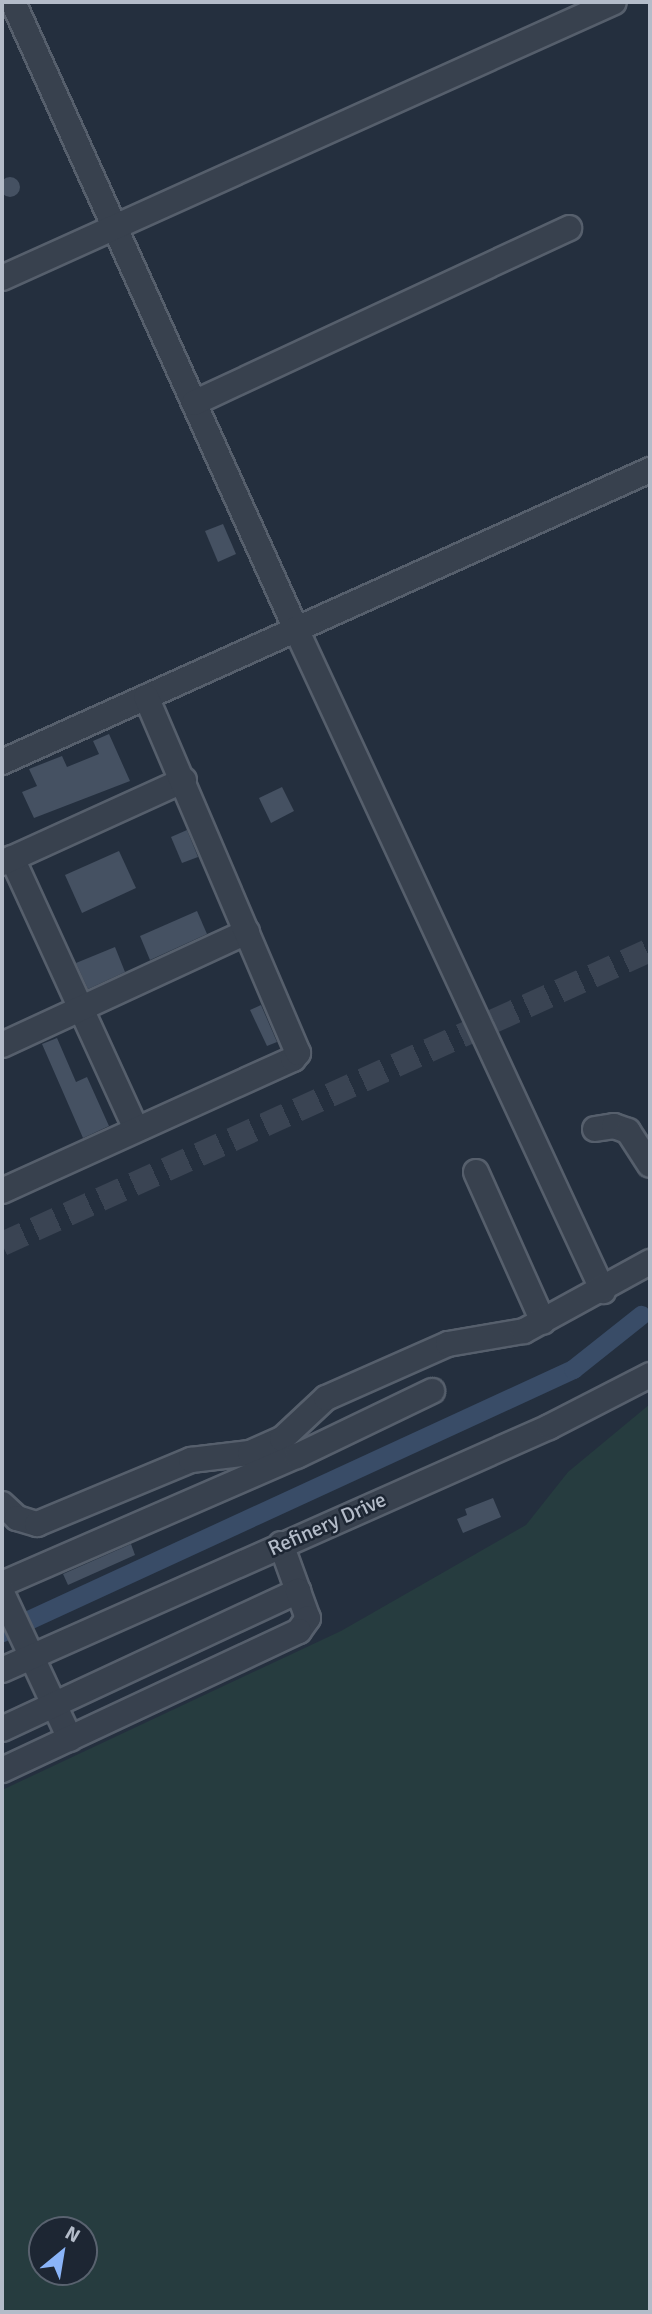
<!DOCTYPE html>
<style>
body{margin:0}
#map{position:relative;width:652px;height:2314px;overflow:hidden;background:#242f3e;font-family:Signika,sans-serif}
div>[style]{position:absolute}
.green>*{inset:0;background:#263c3f}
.canal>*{height:19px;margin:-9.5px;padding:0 9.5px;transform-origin:9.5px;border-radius:9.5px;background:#394c67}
.building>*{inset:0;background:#455162}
.round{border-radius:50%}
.minor-tunnel>*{height:24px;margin-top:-12px;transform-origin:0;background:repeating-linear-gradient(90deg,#3a4453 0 24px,transparent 0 36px)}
.roads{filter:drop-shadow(2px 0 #565f6c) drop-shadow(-2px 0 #565f6c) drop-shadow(0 2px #565f6c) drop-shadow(0 -2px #565f6c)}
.minor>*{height:24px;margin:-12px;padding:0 12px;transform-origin:12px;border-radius:12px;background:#38414e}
span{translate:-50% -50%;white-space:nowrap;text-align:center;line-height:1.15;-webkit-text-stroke:5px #1d2633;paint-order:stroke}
.street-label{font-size:21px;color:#b4bcc9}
.frame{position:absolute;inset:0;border:4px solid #b4bcc9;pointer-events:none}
.north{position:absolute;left:28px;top:2216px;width:70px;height:70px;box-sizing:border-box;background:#1d2633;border:2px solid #59626f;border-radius:50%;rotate:30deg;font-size:19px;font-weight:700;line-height:28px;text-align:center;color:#b4bcc9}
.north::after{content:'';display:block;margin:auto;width:24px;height:32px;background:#8ab4f8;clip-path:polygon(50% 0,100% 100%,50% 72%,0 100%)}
</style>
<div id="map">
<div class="green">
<div style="clip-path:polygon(evenodd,650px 1404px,650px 2312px,2px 2312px,2px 1790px,341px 1631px,526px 1525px,568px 1472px,650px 1404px,42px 2230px,84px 2230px,84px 2272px,42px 2272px,42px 2230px)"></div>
</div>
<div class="canal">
<div style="left:2px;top:1632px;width:629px;rotate:-24.73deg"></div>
<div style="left:573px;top:1369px;width:87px;rotate:-38.5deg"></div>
</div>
<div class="building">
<div class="round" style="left:0;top:177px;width:20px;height:20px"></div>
<div style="clip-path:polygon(223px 524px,236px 554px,218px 562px,205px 531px)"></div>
<div style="clip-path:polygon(109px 734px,130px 781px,34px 818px,22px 792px,37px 786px,29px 769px,62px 756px,67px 767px,99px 754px,93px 741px)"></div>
<div style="clip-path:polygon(282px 787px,294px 811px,271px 823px,259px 798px)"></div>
<div style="clip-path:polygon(187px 830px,198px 857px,182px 863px,171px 837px)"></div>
<div style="clip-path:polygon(119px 851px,136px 888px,82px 913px,65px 875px)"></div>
<div style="clip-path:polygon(197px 911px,207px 934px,150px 960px,140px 936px)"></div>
<div style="clip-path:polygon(115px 947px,125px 972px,88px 989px,76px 963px)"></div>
<div style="clip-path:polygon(261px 1005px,277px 1042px,267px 1046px,250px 1010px)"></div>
<div style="clip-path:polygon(57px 1038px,76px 1082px,87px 1077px,109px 1126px,83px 1138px,42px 1044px)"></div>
<div style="clip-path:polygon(493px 1498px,501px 1517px,463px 1533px,457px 1519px,467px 1515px,465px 1509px)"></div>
<div style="clip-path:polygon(131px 1544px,135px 1555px,68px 1585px,63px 1574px)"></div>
</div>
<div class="minor-tunnel">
<div style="left:2px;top:1244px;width:712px;rotate:-24.4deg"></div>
</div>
<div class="roads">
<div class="minor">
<div style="left:13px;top:2px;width:688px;rotate:65.71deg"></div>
<div style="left:296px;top:629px;width:730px;rotate:65.12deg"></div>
<div style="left:2px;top:278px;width:671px;rotate:-24.27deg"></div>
<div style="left:194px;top:403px;width:414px;rotate:-25deg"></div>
<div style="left:2px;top:762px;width:711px;rotate:-24.26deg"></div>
<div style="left:12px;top:858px;width:298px;rotate:65.4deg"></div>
<div style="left:2px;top:863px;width:200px;rotate:-24.5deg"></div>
<div style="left:2px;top:1045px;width:270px;rotate:-24.8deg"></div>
<div style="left:595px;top:1129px;width:19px;rotate:-9deg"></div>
<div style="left:614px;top:1126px;width:15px;rotate:20deg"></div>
<div style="left:628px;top:1131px;width:40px;rotate:57.1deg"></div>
<div style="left:476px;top:1172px;width:164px;rotate:65.9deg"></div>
<div style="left:2px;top:1191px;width:320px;rotate:-24.4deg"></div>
<div style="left:293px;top:1059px;width:8px;rotate:-50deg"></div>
<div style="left:298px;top:1053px;width:387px;rotate:-113.1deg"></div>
<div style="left:2px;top:1504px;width:21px;rotate:43deg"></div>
<div style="left:17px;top:1518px;width:21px;rotate:17deg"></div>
<div style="left:37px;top:1524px;width:167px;rotate:-22.6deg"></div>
<div style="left:191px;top:1460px;width:59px;rotate:-6.8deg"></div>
<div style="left:250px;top:1453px;width:35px;rotate:-24deg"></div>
<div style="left:282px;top:1439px;width:60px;rotate:-43deg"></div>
<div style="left:326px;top:1398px;width:133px;rotate:-23.9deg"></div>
<div style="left:448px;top:1344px;width:77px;rotate:-9.7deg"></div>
<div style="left:524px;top:1331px;width:144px;rotate:-28.7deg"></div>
<div style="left:281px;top:1544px;width:50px;rotate:70.1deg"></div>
<div style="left:2px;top:1584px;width:322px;rotate:-23.5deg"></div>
<div style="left:297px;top:1456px;width:150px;rotate:-25.7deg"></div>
<div style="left:2px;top:1593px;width:161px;rotate:65deg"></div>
<div style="left:2px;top:1670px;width:599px;rotate:-23.95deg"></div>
<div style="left:549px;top:1427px;width:114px;rotate:-27.2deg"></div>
<div style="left:2px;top:1729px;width:327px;rotate:-25deg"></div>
<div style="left:298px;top:1591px;width:29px;rotate:70deg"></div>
<div style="left:308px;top:1618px;width:16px;rotate:125deg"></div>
<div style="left:299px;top:1631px;width:328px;rotate:154.9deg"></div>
</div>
</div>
<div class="street-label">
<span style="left:327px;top:1524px;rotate:-24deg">Refinery Drive</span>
</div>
<div class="frame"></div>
<div class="north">N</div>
</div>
